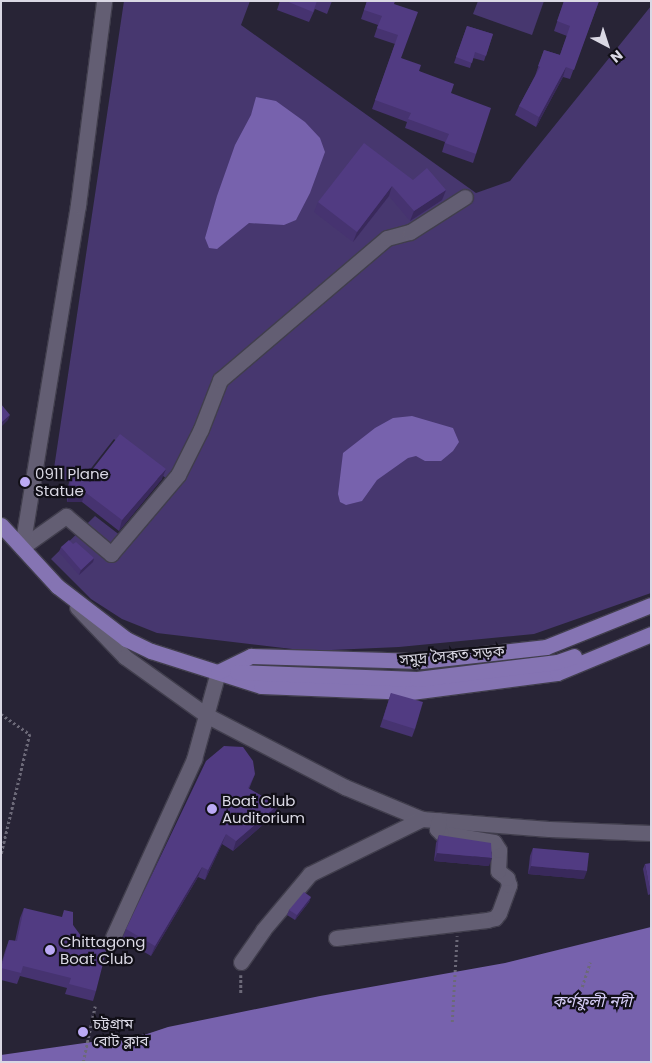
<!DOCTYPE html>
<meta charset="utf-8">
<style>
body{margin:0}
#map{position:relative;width:652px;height:1063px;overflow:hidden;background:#282436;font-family:Poppins,"Noto Sans Bengali",sans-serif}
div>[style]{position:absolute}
.green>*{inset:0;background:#47376f}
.water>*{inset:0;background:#7762ad}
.path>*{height:2.5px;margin-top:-1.25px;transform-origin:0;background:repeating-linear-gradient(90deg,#6c6978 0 2.5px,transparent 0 5px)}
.roads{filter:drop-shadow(1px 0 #413e4d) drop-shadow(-1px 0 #413e4d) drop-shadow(0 1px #413e4d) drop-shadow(0 -1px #413e4d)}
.minor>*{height:15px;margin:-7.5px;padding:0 7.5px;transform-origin:7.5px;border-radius:7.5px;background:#635e73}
.major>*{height:15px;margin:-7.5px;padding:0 7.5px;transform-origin:7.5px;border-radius:7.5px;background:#8574b3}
.wall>*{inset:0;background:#463370}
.shaded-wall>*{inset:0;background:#39295b}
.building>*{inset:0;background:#513b82}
.dots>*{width:14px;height:14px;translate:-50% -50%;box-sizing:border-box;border:2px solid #110f17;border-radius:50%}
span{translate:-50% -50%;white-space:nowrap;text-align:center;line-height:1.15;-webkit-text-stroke:4.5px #110f17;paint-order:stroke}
.poi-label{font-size:15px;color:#dad8e4}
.left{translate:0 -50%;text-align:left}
.street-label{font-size:15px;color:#dad8e4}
.water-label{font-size:16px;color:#d5ccf6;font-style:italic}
.frame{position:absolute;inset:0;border:2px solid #dad8e4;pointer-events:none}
.north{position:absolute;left:582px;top:20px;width:50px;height:50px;-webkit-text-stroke:4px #110f17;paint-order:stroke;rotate:140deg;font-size:14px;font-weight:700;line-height:20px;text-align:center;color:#dad8e4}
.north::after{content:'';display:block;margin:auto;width:18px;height:22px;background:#dad8e4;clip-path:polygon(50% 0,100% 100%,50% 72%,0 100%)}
</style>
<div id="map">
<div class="green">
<div style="clip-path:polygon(124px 1px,250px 1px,241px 25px,476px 193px,510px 181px,651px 6px,651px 593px,534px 634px,399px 647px,309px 651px,157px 633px,122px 619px,91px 599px,51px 559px,95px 516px,121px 536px,167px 479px,114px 439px,78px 485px,53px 475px)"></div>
<div style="clip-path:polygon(478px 1px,544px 1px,532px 35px,473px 14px)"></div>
</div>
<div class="water">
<div style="clip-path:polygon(256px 97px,276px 101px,305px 122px,320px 138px,325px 152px,310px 193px,296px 220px,284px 225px,249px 223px,217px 249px,209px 248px,205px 238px,217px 196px,235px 145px,251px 115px)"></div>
<div style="clip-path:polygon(412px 416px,453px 428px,459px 442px,453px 451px,441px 461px,425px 461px,416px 456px,408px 458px,377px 480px,362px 501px,346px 505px,340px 502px,338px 494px,343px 453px,375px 428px,393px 418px)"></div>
<div style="clip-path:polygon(651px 927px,651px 1062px,1px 1062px,1px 1055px,147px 1034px,168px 1027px,320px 996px,505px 963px)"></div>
</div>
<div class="path">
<div style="left:1px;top:714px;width:35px;rotate:35deg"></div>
<div style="left:30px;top:734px;width:125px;rotate:103.4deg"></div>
<div style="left:241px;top:975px;width:18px;rotate:90deg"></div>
<div style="left:582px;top:987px;width:26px;rotate:-72deg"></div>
<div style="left:452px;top:1022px;width:86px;rotate:-86.7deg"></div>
<div style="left:83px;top:1062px;width:57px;rotate:-77.9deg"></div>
</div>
<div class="roads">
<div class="minor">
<div style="left:22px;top:547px;width:54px;rotate:-35.2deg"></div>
<div style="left:66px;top:516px;width:59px;rotate:40.2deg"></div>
<div style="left:111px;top:554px;width:104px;rotate:-49.7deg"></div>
<div style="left:178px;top:475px;width:51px;rotate:-63.4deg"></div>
<div style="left:201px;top:429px;width:53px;rotate:-68.8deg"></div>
<div style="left:220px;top:380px;width:219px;rotate:-40.4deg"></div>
<div style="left:387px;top:238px;width:24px;rotate:-15deg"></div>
<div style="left:410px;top:232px;width:65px;rotate:-32.5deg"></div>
<div style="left:22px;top:547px;width:347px;rotate:-80.7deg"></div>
<div style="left:78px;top:205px;width:206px;rotate:-82.7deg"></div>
<div style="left:77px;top:607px;width:69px;rotate:46.2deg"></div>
<div style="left:125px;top:657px;width:100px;rotate:35.6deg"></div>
<div style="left:206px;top:715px;width:157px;rotate:27.4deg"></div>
<div style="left:345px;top:787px;width:83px;rotate:22.6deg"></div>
<div style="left:422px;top:819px;width:127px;rotate:4.5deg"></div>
<div style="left:549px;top:829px;width:102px;rotate:2.2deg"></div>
<div style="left:113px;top:937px;width:196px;rotate:-65.5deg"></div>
<div style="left:194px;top:759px;width:90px;rotate:-74.6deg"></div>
<div style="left:336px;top:938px;width:152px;rotate:-6.8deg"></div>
<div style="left:487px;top:920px;width:8px;rotate:-14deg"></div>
<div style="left:495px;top:918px;width:6px;rotate:-51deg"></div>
<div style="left:499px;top:913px;width:30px;rotate:-70deg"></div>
<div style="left:509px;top:885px;width:7px;rotate:-106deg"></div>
<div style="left:507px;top:878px;width:11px;rotate:-142deg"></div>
<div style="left:498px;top:871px;width:21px;rotate:-87deg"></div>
<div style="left:499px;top:850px;width:9px;rotate:-122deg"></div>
<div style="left:494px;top:842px;width:54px;rotate:-170.4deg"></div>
<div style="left:441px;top:833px;width:6px;rotate:-135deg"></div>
<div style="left:437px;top:829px;width:9px;rotate:-77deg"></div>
<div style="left:241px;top:962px;width:39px;rotate:-55deg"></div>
<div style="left:263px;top:930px;width:73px;rotate:-50deg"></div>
<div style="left:310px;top:874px;width:125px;rotate:-26.2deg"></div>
</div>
<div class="major">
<div style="left:1px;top:525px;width:83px;rotate:47.4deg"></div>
<div style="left:57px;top:586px;width:87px;rotate:37.5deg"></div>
<div style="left:126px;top:639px;width:28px;rotate:26deg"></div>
<div style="left:151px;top:651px;width:115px;rotate:17.7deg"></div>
<div style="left:261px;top:686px;width:150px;rotate:2.3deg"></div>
<div style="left:411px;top:692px;width:147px;rotate:-7.4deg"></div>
<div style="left:557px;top:673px;width:102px;rotate:-22.5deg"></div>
<div style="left:218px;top:672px;width:37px;rotate:-26deg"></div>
<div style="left:251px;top:656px;width:170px;rotate:1.7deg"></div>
<div style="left:421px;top:661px;width:126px;rotate:-6.4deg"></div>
<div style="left:546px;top:647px;width:113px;rotate:-21.8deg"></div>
<div style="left:237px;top:672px;width:180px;rotate:2.2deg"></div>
<div style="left:417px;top:679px;width:141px;rotate:-6.9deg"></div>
<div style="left:557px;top:662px;width:18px;rotate:-19deg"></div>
</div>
</div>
<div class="wall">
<div style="clip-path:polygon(280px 1px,332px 1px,327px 14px,315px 9px,309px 22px,277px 10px)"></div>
<div style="clip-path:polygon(367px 1px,394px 4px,401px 58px,419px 71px,451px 93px,476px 154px,473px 163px,442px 152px,445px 142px,405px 128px,407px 122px,372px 109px,395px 44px,374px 37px,378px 25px,361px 19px)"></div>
<div style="clip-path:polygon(564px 1px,599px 1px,570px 79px,563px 77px,536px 127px,515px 115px,519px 106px,535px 76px,544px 50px,560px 55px,567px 36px,554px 31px)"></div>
<div style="clip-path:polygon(467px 26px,493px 34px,484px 61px,473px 58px,470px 68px,454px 63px)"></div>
<div style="clip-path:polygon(413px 180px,446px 190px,442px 200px,410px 221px,389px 196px,353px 242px,314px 212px,318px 202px)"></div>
<div style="clip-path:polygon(70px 479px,162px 479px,119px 531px,82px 502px,67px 502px,67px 490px)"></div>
<div style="clip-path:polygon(73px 544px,94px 558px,93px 562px,79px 575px,59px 552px,61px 547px)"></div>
<div style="clip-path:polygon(391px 693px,415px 729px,412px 737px,380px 727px)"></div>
<div style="clip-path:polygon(255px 774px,249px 789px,278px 805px,274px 815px,233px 851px,222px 844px,205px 880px,198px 877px,151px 956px,122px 939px,126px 929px)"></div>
<div style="clip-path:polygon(439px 835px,489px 866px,434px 861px,436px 843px)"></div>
<div style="clip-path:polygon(533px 848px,584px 879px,528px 874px,530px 856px)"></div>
<div style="clip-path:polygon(645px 864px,651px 894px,648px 895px,643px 869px)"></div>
<div style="clip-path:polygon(311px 897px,309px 902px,295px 920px,287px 915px,289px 910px)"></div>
<div style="clip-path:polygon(24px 908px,73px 925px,96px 991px,93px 1001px,65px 994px,67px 988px,20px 976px,17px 984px,1px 980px,1px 965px,5px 951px,9px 940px,15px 941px,20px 918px)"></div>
</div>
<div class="shaded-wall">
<div style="clip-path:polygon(566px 67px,563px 77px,536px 127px,539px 117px)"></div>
<div style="clip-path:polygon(392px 186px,389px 196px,353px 242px,357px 232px)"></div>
<div style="clip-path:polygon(446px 190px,442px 200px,410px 221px,414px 211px)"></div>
<div style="clip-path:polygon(10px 415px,8px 420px,1px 427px,1px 423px)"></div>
<div style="clip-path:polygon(166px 469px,162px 479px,119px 531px,122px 520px)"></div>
<div style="clip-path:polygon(71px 492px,85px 492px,82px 502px,67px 502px)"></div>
<div style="clip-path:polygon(94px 558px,93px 562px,79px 575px,81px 570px)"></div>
<div style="clip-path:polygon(278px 805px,274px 815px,233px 851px,236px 841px)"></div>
<div style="clip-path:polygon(226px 834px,222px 844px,205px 880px,208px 870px)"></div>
<div style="clip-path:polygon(437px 853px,492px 858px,489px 866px,434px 861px)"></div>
<div style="clip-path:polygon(531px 866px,587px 871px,584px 879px,528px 874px)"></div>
<div style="clip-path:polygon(202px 867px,198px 877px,151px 956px,155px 946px)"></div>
<div style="clip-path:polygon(311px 897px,309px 902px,295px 920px,297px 915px)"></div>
</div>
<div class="building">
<div style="clip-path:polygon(286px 1px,317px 1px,313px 12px)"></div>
<div style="clip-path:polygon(367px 1px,395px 1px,394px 4px,418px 12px,401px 58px,421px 65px,419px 71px,454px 84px,451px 93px,491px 108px,476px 154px,445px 143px,449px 134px,408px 119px,411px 113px,375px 100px,398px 35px,377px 28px,382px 16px,364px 10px)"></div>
<div style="clip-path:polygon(564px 1px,599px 1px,574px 70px,566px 67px,539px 117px,519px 106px,540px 67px,538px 66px,544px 50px,560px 55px,570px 26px,557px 21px)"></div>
<div style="clip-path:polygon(467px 26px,493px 34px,486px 56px,475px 52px,472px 63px,456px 57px)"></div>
<div style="clip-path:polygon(364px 143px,413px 180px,427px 168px,446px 190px,414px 211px,392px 186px,357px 232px,318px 202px)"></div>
<div style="clip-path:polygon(1px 404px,10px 415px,1px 423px)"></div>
<div style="clip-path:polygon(120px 434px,166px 469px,122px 520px,85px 492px,71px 492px,70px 479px,85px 479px)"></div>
<div style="clip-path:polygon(69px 540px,73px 544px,76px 542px,94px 558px,81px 570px,61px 547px)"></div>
<div style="clip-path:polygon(391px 693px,423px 702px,415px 729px,383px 719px)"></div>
<div style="clip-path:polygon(224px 746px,243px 747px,253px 761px,255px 774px,248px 788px,278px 805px,236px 841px,226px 834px,208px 870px,202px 867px,155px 946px,126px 929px,206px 761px)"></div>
<div style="clip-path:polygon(439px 835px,491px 843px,492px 858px,437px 853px)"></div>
<div style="clip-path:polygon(533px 848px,589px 853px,587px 871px,531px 866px)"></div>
<div style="clip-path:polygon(651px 863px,651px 890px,650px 890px,645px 864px)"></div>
<div style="clip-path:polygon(304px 892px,311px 897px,297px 915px,289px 910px)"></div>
<div style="clip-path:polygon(24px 908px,62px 917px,64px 910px,73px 912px,73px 925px,84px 940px,107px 948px,96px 991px,69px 984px,71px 978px,23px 966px,21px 973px,1px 968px,9px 940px,17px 941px)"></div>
</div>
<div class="dots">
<div style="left:25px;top:482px;background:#bcaaf5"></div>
<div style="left:212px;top:809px;background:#bcaaf5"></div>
<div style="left:50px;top:950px;background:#bcaaf5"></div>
<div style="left:83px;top:1032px;background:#bcaaf5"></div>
</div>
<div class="poi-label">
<span class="left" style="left:35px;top:482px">0911 Plane<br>Statue</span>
<span class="left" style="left:222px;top:809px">Boat Club<br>Auditorium</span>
<span class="left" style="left:60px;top:950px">Chittagong<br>Boat Club</span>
<span class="left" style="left:93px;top:1032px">চট্টগ্রাম<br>বোট ক্লাব</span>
</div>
<div class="street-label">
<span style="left:452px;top:655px;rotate:-5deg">সমুদ্র সৈকত সড়ক</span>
</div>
<div class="water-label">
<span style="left:592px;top:1002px">কর্ণফুলী নদী</span>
</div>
<div class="frame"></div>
<div class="north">N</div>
</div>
